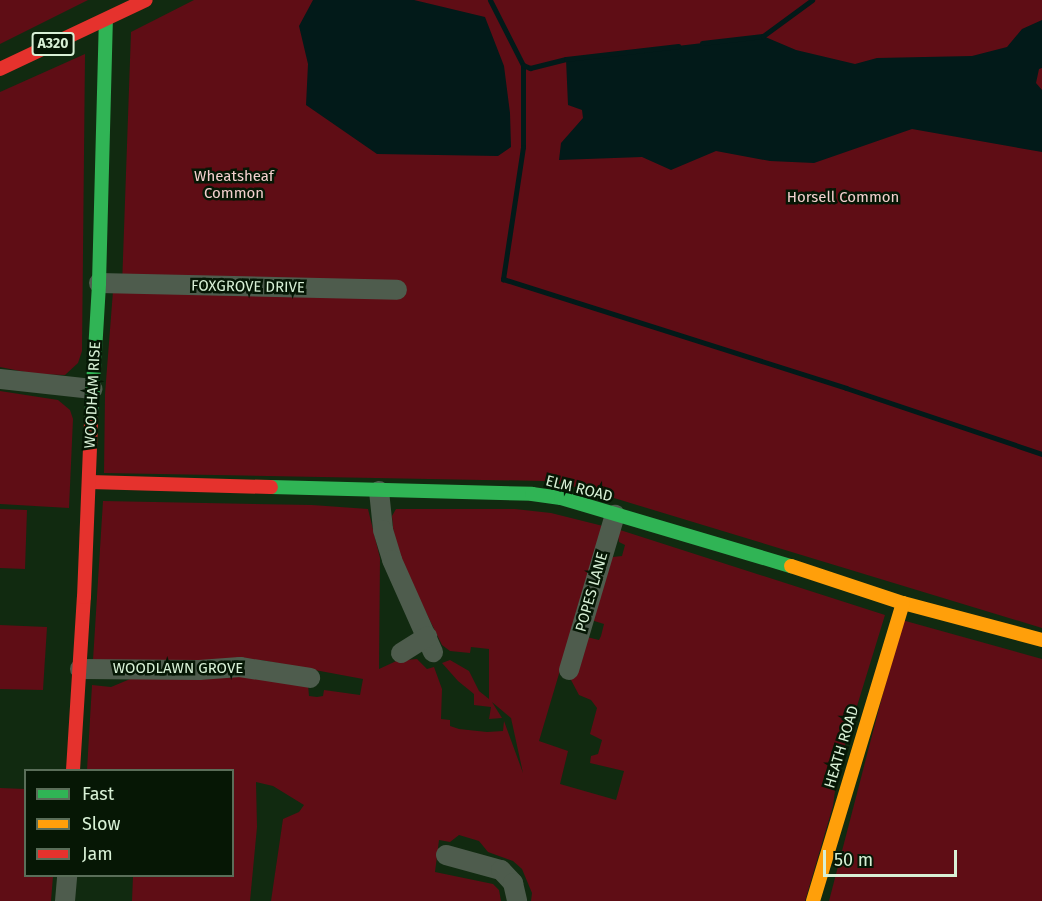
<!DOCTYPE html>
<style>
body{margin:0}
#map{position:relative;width:1042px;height:901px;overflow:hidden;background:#112a10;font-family:"Fira Sans",sans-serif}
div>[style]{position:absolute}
.green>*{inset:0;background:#5f0d15}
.water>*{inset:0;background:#021a19}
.stream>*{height:5px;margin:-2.5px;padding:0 2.5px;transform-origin:2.5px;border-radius:2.5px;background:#021a19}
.street>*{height:20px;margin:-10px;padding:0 10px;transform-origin:10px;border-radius:10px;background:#4e5c4d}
.fast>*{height:14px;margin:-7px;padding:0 7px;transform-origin:7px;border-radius:7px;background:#30b455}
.slow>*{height:14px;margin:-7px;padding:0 7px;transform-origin:7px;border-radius:7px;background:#ff9f0a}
.jam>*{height:14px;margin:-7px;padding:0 7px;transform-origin:7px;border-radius:7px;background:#e5322d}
span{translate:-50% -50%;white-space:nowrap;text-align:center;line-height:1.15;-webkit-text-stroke:5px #061705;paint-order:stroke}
.shield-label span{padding:2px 4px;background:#061705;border:2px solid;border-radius:4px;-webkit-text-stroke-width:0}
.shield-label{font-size:14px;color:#d8f0d6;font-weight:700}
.park-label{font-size:15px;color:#f3d0ce}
.street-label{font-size:15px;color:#d8f0d6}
.legend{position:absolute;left:24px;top:769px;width:210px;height:108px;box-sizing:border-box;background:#061705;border:2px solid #5a6e59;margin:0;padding:8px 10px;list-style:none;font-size:18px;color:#d8f0d6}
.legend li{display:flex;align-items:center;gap:12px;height:30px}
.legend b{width:30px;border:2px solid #5a6e59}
.scale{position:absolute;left:823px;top:850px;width:134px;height:27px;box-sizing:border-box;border:3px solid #d8f0d6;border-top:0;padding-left:8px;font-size:18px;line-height:21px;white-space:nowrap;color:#d8f0d6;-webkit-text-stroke:4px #061705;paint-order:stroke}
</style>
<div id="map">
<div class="green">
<div style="clip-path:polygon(0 0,88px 0,0 44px)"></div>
<div style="clip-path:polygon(194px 0,1042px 0,1042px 628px,581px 488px,543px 481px,104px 473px,105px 394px,113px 291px,122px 286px,131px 32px)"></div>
<div style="clip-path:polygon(85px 54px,82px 351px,78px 363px,65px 375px,35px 374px,0 367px,0 92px)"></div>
<div style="clip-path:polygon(0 391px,58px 400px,70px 410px,73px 419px,69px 508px,0 504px)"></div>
<div style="clip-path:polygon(103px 501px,312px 505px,368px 509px,380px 558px,379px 669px,405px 657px,406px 660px,417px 659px,427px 669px,434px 667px,442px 689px,441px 719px,450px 720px,450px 726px,459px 729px,487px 732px,503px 731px,504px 721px,523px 773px,511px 718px,492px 702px,502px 718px,489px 719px,491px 707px,474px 705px,474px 694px,458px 681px,442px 663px,450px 660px,469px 671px,479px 691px,489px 699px,489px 649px,471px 647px,470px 653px,450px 651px,442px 645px,409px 578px,394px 538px,392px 516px,396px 509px,515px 509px,551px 513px,603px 526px,539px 741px,568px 751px,560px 784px,616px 800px,624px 771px,590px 763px,591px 756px,598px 754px,602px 740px,590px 734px,597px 708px,591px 700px,579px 695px,571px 680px,583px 640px,587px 637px,599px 640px,601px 636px,604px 624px,591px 620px,608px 561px,613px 557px,622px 556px,625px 545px,619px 542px,617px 529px,885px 615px,838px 768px,833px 806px,805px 901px,531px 901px,532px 893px,522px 869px,513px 861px,488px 852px,479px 841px,459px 835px,450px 842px,439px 840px,435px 872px,493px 884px,499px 890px,501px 901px,271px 901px,283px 819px,299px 812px,304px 805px,273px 786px,256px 782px,257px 827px,250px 901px,132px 901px,133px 876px,232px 876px,232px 770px,87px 770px,92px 685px,111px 687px,135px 677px,251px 676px,308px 685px,309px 696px,317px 697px,323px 696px,324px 690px,360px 695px,363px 679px,261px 660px,93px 660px)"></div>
<div style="clip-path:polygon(0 509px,27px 510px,25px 569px,0 568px)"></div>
<div style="clip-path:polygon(902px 620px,1042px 659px,1042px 901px,829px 901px)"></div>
<div style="clip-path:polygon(0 625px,47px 627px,43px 690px,0 689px)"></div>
<div style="clip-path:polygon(0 788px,25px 789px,26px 876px,53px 876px,51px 901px,0 901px)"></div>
</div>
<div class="water">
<div style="clip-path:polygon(313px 0,414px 0,485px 17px,504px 66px,510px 113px,511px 147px,498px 156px,377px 154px,306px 105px,308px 64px,299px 26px)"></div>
<div style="clip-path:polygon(1042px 20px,1042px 68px,1039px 69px,1036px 83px,1042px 90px,1042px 152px,912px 129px,814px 163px,770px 161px,716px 151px,671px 170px,642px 157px,559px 160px,561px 143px,583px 118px,582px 110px,568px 105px,566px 59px,763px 36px,796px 50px,855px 64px,877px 58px,972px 56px,1007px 47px,1022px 29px)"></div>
</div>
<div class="stream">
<div style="left:490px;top:0;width:73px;rotate:63.1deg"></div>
<div style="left:523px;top:65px;width:82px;rotate:90deg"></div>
<div style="left:523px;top:147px;width:134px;rotate:98.6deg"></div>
<div style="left:503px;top:279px;width:360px;rotate:17.6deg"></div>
<div style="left:846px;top:388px;width:207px;rotate:18.6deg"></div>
<div style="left:702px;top:43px;width:61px;rotate:-6.5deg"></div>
<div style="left:763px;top:36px;width:61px;rotate:-36.3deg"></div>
<div style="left:523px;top:65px;width:8px;rotate:23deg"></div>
<div style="left:530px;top:68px;width:37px;rotate:-14deg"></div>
<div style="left:566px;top:59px;width:113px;rotate:-6.6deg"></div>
</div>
<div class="street">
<div style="left:99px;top:283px;width:298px;rotate:1.3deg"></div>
<div style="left:0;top:379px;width:93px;rotate:6.2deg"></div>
<div style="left:379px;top:491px;width:39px;rotate:84deg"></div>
<div style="left:383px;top:530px;width:31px;rotate:73deg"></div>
<div style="left:392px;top:560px;width:101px;rotate:66deg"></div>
<div style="left:401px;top:653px;width:31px;rotate:-32deg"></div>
<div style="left:80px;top:669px;width:119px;rotate:0.5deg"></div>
<div style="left:199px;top:670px;width:41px;rotate:-4.2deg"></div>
<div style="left:240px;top:667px;width:71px;rotate:8.9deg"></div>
<div style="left:569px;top:670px;width:162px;rotate:-73.5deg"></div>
<div style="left:446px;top:855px;width:57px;rotate:15.3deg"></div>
<div style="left:501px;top:870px;width:18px;rotate:47deg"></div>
<div style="left:513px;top:883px;width:18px;rotate:77deg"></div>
<div style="left:65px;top:901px;width:25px;rotate:-85deg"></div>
</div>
<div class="fast">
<div style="left:91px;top:419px;width:136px;rotate:-86.6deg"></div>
<div style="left:99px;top:283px;width:263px;rotate:-88.5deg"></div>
<div style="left:271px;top:487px;width:261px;rotate:1.5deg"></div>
<div style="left:532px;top:494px;width:29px;rotate:8deg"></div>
<div style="left:561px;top:498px;width:240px;rotate:16.5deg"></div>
</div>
<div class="slow">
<div style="left:791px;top:566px;width:118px;rotate:18.3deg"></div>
<div style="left:903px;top:603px;width:144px;rotate:14.9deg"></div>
<div style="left:813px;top:901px;width:311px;rotate:-73.2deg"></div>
</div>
<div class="jam">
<div style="left:0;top:69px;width:161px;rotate:-25.3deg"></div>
<div style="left:90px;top:482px;width:181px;rotate:1.6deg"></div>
<div style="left:73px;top:770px;width:173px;rotate:-86.4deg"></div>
<div style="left:84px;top:597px;width:178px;rotate:-87.7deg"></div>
</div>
<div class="shield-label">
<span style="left:53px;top:44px">A320</span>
</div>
<div class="park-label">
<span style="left:234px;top:185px">Wheatsheaf<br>Common</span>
<span style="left:843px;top:198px">Horsell Common</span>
</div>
<div class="street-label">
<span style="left:248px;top:287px;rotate:1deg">FOXGROVE DRIVE</span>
<span style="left:93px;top:395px;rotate:-87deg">WOODHAM RISE</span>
<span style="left:579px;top:489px;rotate:14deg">ELM ROAD</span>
<span style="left:592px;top:592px;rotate:-74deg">POPES LANE</span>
<span style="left:178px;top:669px">WOODLAWN GROVE</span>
<span style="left:842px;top:747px;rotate:-73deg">HEATH ROAD</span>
</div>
<ul class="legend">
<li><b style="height:8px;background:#30b455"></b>Fast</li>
<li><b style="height:8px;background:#ff9f0a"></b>Slow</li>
<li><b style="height:8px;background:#e5322d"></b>Jam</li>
</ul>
<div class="scale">50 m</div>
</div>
